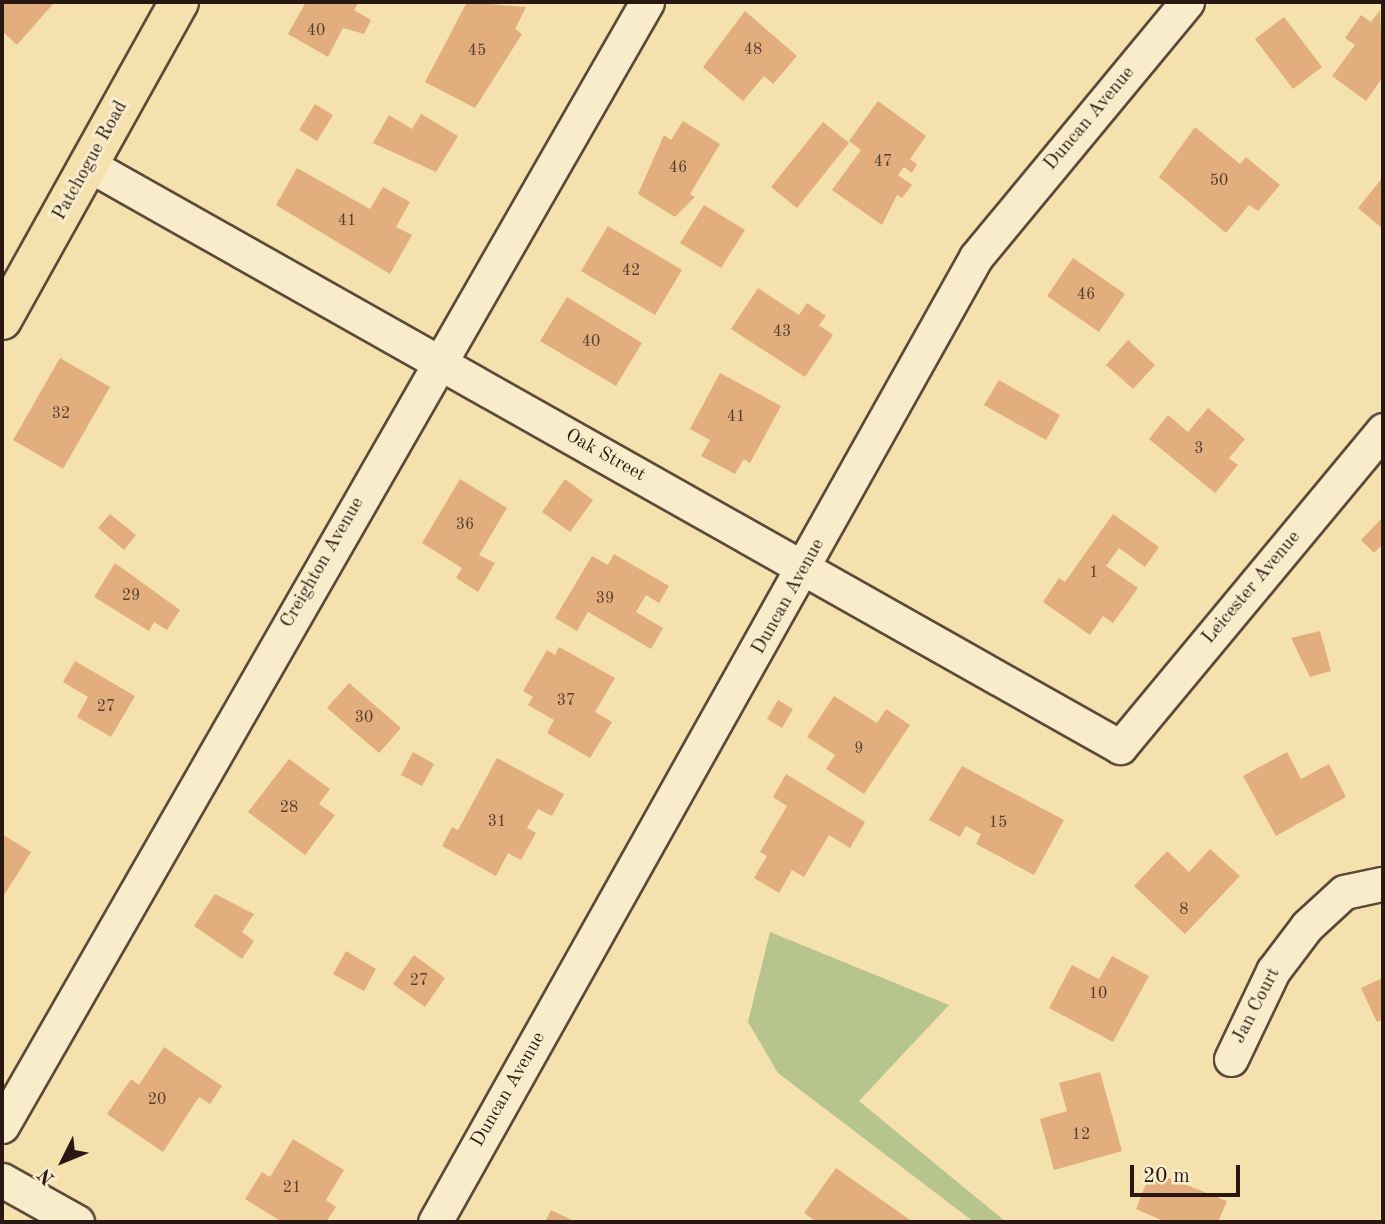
<!DOCTYPE html>
<style>
body{margin:0}
#map{position:relative;width:1385px;height:1224px;overflow:hidden;background:#f5e1ae;font-family:"Old Standard TT",serif}
div>[style]{position:absolute}
.green>*{inset:0;background:#b7c48e}
.building>*{inset:0;background:#e2ae7d}
.roads{filter:drop-shadow(2px 0 #5c4a39) drop-shadow(-2px 0 #5c4a39) drop-shadow(0 2px #5c4a39) drop-shadow(0 -2px #5c4a39)}
.street>*{height:33px;margin:-16.5px;padding:0 16.5px;transform-origin:16.5px;border-radius:16.5px;background:#f8ecca}
.primary>*{height:38px;margin:-19px;padding:0 19px;transform-origin:19px;border-radius:19px;background:#f5e1ae}
span{translate:-50% -50%;white-space:nowrap;text-align:center;line-height:1.15;-webkit-text-stroke:6px #f8ecca;paint-order:stroke}
.number-label{font-size:16px;color:#573e2d}
.number-label span{-webkit-text-stroke-width:0}
.street-label{font-size:19px;color:#291812}
.frame{position:absolute;inset:0;border:4px solid #291812;pointer-events:none}
.north{position:absolute;left:28px;top:1126px;width:70px;height:70px;-webkit-text-stroke:5px #f8ecca;paint-order:stroke;rotate:227deg;font-size:19px;font-weight:700;line-height:28px;text-align:center;color:#291812}
.north::after{content:'';display:block;margin:auto;width:24px;height:32px;background:#291812;clip-path:polygon(50% 0,100% 100%,50% 72%,0 100%)}
.scale{position:absolute;left:1130px;top:1165px;width:110px;height:32px;box-sizing:border-box;border:4px solid #291812;border-top:0;padding-left:9px;font-size:21px;line-height:24px;white-space:nowrap;color:#291812;-webkit-text-stroke:5px #f8ecca;paint-order:stroke}
</style>
<div id="map">
<div class="green">
<div style="clip-path:polygon(770px 932px,949px 1005px,859px 1101px,1006px 1222px,974px 1222px,778px 1073px,748px 1022px)"></div>
</div>
<div class="building">
<div style="clip-path:polygon(3px 2px,51px 2px,53px 4px,17px 45px,2px 31px)"></div>
<div style="clip-path:polygon(306px 2px,359px 2px,354px 10px,371px 20px,364px 34px,343px 28px,328px 57px,288px 34px)"></div>
<div style="clip-path:polygon(467px 2px,526px 7px,515px 29px,522px 34px,475px 108px,425px 82px)"></div>
<div style="clip-path:polygon(1380px 10px,1383px 77px,1366px 101px,1332px 76px,1355px 45px,1345px 38px,1361px 15px,1371px 22px)"></div>
<div style="clip-path:polygon(745px 11px,797px 56px,773px 84px,764px 76px,743px 101px,703px 67px)"></div>
<div style="clip-path:polygon(1284px 17px,1322px 67px,1293px 89px,1255px 39px)"></div>
<div style="clip-path:polygon(878px 101px,926px 136px,910px 159px,917px 164px,912px 173px,904px 167px,898px 175px,912px 185px,902px 198px,897px 195px,882px 225px,832px 190px,861px 150px,849px 141px)"></div>
<div style="clip-path:polygon(315px 104px,333px 115px,317px 141px,299px 130px)"></div>
<div style="clip-path:polygon(421px 114px,458px 136px,436px 172px,373px 143px,389px 115px,412px 129px)"></div>
<div style="clip-path:polygon(683px 121px,720px 144px,690px 194px,695px 197px,675px 217px,638px 194px,664px 135px,671px 140px)"></div>
<div style="clip-path:polygon(823px 122px,849px 143px,797px 208px,771px 187px)"></div>
<div style="clip-path:polygon(1195px 127px,1240px 164px,1246px 157px,1280px 185px,1258px 211px,1249px 205px,1226px 233px,1159px 177px)"></div>
<div style="clip-path:polygon(297px 168px,370px 209px,383px 187px,410px 202px,396px 227px,412px 235px,390px 274px,276px 205px)"></div>
<div style="clip-path:polygon(1383px 177px,1383px 229px,1358px 208px)"></div>
<div style="clip-path:polygon(704px 205px,745px 230px,721px 268px,680px 243px)"></div>
<div style="clip-path:polygon(608px 226px,682px 270px,655px 315px,581px 271px)"></div>
<div style="clip-path:polygon(1073px 258px,1125px 294px,1099px 332px,1047px 296px)"></div>
<div style="clip-path:polygon(758px 288px,799px 315px,807px 303px,826px 316px,819px 325px,833px 335px,805px 377px,731px 329px)"></div>
<div style="clip-path:polygon(567px 297px,642px 343px,616px 386px,540px 341px)"></div>
<div style="clip-path:polygon(1128px 340px,1155px 365px,1133px 389px,1106px 365px)"></div>
<div style="clip-path:polygon(60px 358px,110px 387px,63px 469px,13px 440px)"></div>
<div style="clip-path:polygon(720px 373px,781px 406px,750px 463px,744px 459px,735px 474px,701px 456px,710px 440px,690px 429px)"></div>
<div style="clip-path:polygon(999px 380px,1060px 415px,1046px 440px,984px 405px)"></div>
<div style="clip-path:polygon(1208px 408px,1245px 439px,1229px 458px,1238px 465px,1215px 493px,1149px 439px,1168px 415px,1188px 432px)"></div>
<div style="clip-path:polygon(460px 479px,507px 508px,479px 555px,495px 563px,478px 592px,456px 578px,462px 568px,422px 543px)"></div>
<div style="clip-path:polygon(565px 479px,593px 500px,570px 532px,542px 512px)"></div>
<div style="clip-path:polygon(110px 514px,136px 535px,124px 550px,98px 528px)"></div>
<div style="clip-path:polygon(1113px 514px,1159px 547px,1145px 567px,1119px 548px,1106px 566px,1138px 588px,1113px 623px,1103px 616px,1090px 635px,1043px 602px,1059px 578px,1065px 582px)"></div>
<div style="clip-path:polygon(1383px 517px,1383px 544px,1374px 553px,1361px 540px)"></div>
<div style="clip-path:polygon(614px 554px,669px 586px,659px 603px,646px 595px,636px 612px,663px 628px,651px 649px,588px 612px,577px 631px,555px 618px,592px 556px,608px 565px)"></div>
<div style="clip-path:polygon(115px 563px,180px 610px,167px 630px,154px 622px,149px 631px,94px 597px)"></div>
<div style="clip-path:polygon(1320px 631px,1331px 671px,1310px 677px,1291px 638px)"></div>
<div style="clip-path:polygon(559px 647px,615px 678px,595px 712px,612px 722px,590px 758px,547px 733px,554px 720px,528px 705px,533px 697px,523px 691px,547px 650px,555px 655px)"></div>
<div style="clip-path:polygon(75px 661px,135px 696px,111px 737px,77px 717px,88px 697px,63px 682px)"></div>
<div style="clip-path:polygon(349px 683px,401px 728px,379px 753px,327px 708px)"></div>
<div style="clip-path:polygon(834px 696px,877px 723px,886px 709px,910px 725px,864px 794px,826px 769px,835px 755px,807px 737px)"></div>
<div style="clip-path:polygon(778px 700px,793px 709px,782px 728px,767px 719px)"></div>
<div style="clip-path:polygon(413px 752px,434px 764px,422px 786px,401px 775px)"></div>
<div style="clip-path:polygon(1287px 752px,1301px 779px,1329px 764px,1346px 797px,1276px 836px,1243px 776px)"></div>
<div style="clip-path:polygon(497px 758px,564px 794px,552px 816px,538px 809px,527px 828px,536px 833px,521px 860px,508px 853px,496px 876px,442px 846px,452px 827px,458px 830px)"></div>
<div style="clip-path:polygon(289px 759px,330px 789px,319px 804px,335px 815px,305px 855px,248px 812px)"></div>
<div style="clip-path:polygon(962px 766px,1064px 820px,1034px 875px,976px 844px,981px 834px,966px 826px,960px 837px,929px 820px)"></div>
<div style="clip-path:polygon(786px 774px,865px 822px,850px 848px,829px 835px,804px 877px,792px 870px,779px 893px,754px 878px,767px 856px,760px 852px,787px 806px,773px 797px)"></div>
<div style="clip-path:polygon(2px 834px,31px 852px,3px 897px,2px 896px)"></div>
<div style="clip-path:polygon(1210px 849px,1240px 876px,1185px 934px,1134px 886px,1167px 851px,1189px 872px)"></div>
<div style="clip-path:polygon(215px 894px,254px 914px,242px 932px,254px 941px,242px 959px,194px 926px)"></div>
<div style="clip-path:polygon(346px 951px,376px 969px,364px 991px,333px 974px)"></div>
<div style="clip-path:polygon(414px 955px,445px 978px,425px 1007px,393px 984px)"></div>
<div style="clip-path:polygon(1112px 956px,1149px 976px,1113px 1042px,1049px 1008px,1072px 965px,1099px 979px)"></div>
<div style="clip-path:polygon(1383px 978px,1383px 1019px,1377px 1022px,1361px 988px)"></div>
<div style="clip-path:polygon(164px 1047px,222px 1086px,210px 1104px,199px 1097px,163px 1152px,107px 1114px,131px 1079px,139px 1085px)"></div>
<div style="clip-path:polygon(1100px 1072px,1122px 1151px,1054px 1170px,1040px 1119px,1067px 1111px,1059px 1083px)"></div>
<div style="clip-path:polygon(293px 1139px,344px 1170px,326px 1200px,336px 1207px,326px 1222px,282px 1222px,245px 1199px,262px 1172px,270px 1177px)"></div>
<div style="clip-path:polygon(836px 1168px,913px 1222px,817px 1222px,804px 1213px)"></div>
<div style="clip-path:polygon(1151px 1171px,1227px 1201px,1218px 1222px,1166px 1222px,1136px 1209px)"></div>
<div style="clip-path:polygon(551px 1210px,576px 1222px,545px 1222px)"></div>
</div>
<div class="roads">
<div class="street">
<div style="left:89px;top:165px;width:1184px;rotate:29.44deg"></div>
<div style="left:1120px;top:747px;width:412px;rotate:-50.3deg"></div>
<div style="left:1231px;top:1059px;width:98px;rotate:-64.5deg"></div>
<div style="left:1273px;top:971px;width:56px;rotate:-52.9deg"></div>
<div style="left:1307px;top:926px;width:50px;rotate:-42.6deg"></div>
<div style="left:1344px;top:892px;width:40px;rotate:-12deg"></div>
<div style="left:2px;top:1126px;width:1296px;rotate:-60.15deg"></div>
<div style="left:2px;top:1180px;width:86px;rotate:29.2deg"></div>
<div style="left:435px;top:1222px;width:1106px;rotate:-60.72deg"></div>
<div style="left:976px;top:257px;width:331px;rotate:-50.4deg"></div>
</div>
<div class="primary">
<div style="left:2px;top:320px;width:364px;rotate:-60.9deg"></div>
</div>
</div>
<div class="number-label">
<span style="left:316px;top:31px">40</span>
<span style="left:753px;top:50px">48</span>
<span style="left:477px;top:51px">45</span>
<span style="left:883px;top:162px">47</span>
<span style="left:678px;top:168px">46</span>
<span style="left:1219px;top:181px">50</span>
<span style="left:347px;top:221px">41</span>
<span style="left:631px;top:271px">42</span>
<span style="left:1086px;top:295px">46</span>
<span style="left:782px;top:332px">43</span>
<span style="left:591px;top:342px">40</span>
<span style="left:61px;top:414px">32</span>
<span style="left:736px;top:417px">41</span>
<span style="left:1199px;top:449px">3</span>
<span style="left:465px;top:525px">36</span>
<span style="left:1094px;top:573px">1</span>
<span style="left:131px;top:596px">29</span>
<span style="left:605px;top:599px">39</span>
<span style="left:566px;top:701px">37</span>
<span style="left:106px;top:707px">27</span>
<span style="left:364px;top:718px">30</span>
<span style="left:859px;top:749px">9</span>
<span style="left:289px;top:808px">28</span>
<span style="left:497px;top:822px">31</span>
<span style="left:998px;top:823px">15</span>
<span style="left:1184px;top:910px">8</span>
<span style="left:419px;top:981px">27</span>
<span style="left:1098px;top:994px">10</span>
<span style="left:157px;top:1100px">20</span>
<span style="left:1081px;top:1135px">12</span>
<span style="left:292px;top:1188px">21</span>
</div>
<div class="street-label">
<span style="left:1090px;top:119px;rotate:-50deg">Duncan Avenue</span>
<span style="left:91px;top:161px;rotate:-61deg">Patchogue Road</span>
<span style="left:605px;top:456px;rotate:29deg">Oak Street</span>
<span style="left:323px;top:563px;rotate:-60deg">Creighton Avenue</span>
<span style="left:1252px;top:588px;rotate:-50deg">Leicester Avenue</span>
<span style="left:789px;top:597px;rotate:-61deg">Duncan Avenue</span>
<span style="left:1257px;top:1006px;rotate:-63deg">Jan Court</span>
<span style="left:509px;top:1090px;rotate:-60deg">Duncan Avenue</span>
</div>
<div class="frame"></div>
<div class="north">N</div>
<div class="scale">20 m</div>
</div>
